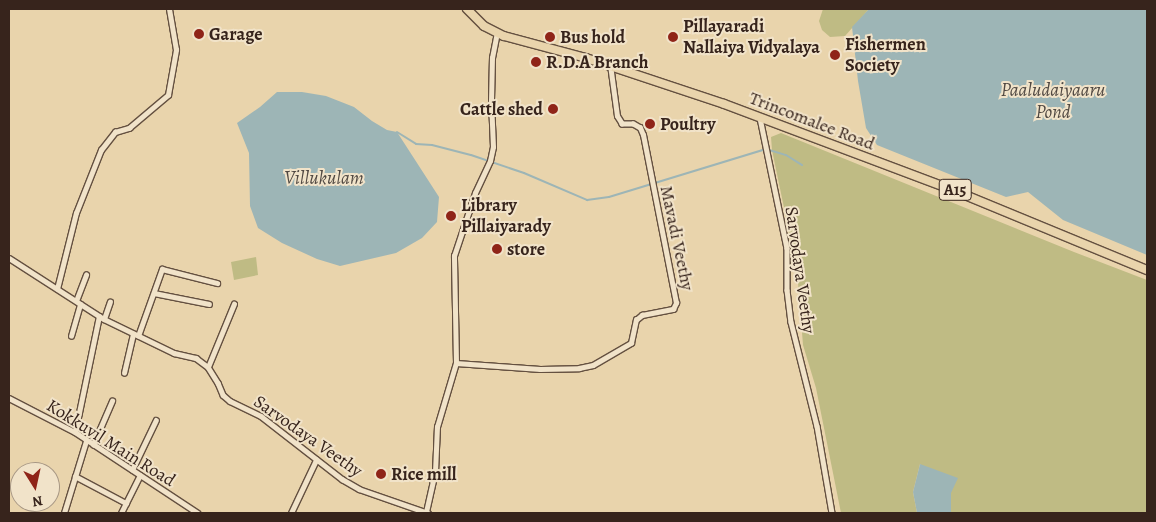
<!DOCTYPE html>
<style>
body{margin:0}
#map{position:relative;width:1156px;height:522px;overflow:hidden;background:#e9d4ac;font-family:Alegreya,serif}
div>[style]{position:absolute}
.green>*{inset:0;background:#bfbb84}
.water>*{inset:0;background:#9db5b6}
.stream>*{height:2px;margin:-1px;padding:0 1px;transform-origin:1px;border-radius:1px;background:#9db5b6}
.roads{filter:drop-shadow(1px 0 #645040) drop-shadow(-1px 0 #645040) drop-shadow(0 1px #645040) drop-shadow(0 -1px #645040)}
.minor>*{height:4.5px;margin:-2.25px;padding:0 2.25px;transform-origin:2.25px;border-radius:2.25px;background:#f1e3c9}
.trunk>*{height:8px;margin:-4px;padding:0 4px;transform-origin:4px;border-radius:4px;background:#e9d4ac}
.dots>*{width:14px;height:14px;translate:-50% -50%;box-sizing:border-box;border:2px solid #f1e3c9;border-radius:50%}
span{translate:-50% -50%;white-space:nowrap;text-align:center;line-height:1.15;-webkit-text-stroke:4px #f1e3c9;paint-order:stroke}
.shield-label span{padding:1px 4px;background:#f1e3c9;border:1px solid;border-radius:4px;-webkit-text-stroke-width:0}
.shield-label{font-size:16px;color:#37241c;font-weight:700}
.poi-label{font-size:18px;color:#37241c;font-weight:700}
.left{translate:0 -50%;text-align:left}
.right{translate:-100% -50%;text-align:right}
.street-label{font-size:18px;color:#37241c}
.water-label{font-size:19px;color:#504842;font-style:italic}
.frame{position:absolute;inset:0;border:10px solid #37241c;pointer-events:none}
.north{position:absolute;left:10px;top:462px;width:50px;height:50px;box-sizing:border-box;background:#f1e3c9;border:1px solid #a79784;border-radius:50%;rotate:170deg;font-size:14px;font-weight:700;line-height:20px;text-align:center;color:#37241c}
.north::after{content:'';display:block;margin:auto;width:18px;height:22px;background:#8f2418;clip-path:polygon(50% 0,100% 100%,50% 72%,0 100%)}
</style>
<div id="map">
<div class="green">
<div style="clip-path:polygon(823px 9px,869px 9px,845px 36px,830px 37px,822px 30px,819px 21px)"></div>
<div style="clip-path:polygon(781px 133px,1074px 252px,1147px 280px,1147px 513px,951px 513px,951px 493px,920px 464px,913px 492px,917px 513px,841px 513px,816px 388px,803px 345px,797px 270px,772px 150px,771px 137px)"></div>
<div style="clip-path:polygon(256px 257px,258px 275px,234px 280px,231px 262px)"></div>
</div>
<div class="water">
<div style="clip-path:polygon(869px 9px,1147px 9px,1147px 255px,1063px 220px,1028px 192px,1006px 197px,877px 145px,866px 128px,858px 81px,852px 27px)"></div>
<div style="clip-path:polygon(277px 92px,302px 92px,326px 96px,354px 107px,372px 121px,387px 130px,397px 132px,439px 197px,437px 222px,422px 238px,396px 253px,340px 266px,317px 259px,282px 243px,258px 228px,250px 206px,249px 153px,237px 123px,260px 107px)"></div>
<div style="clip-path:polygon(920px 464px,958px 478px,951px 493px,951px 513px,917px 513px,913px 492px)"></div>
</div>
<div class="stream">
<div style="left:397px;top:132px;width:22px;rotate:32deg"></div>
<div style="left:416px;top:144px;width:16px;rotate:4deg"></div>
<div style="left:432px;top:145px;width:40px;rotate:14.4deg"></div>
<div style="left:471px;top:155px;width:56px;rotate:18.8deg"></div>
<div style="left:524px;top:173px;width:69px;rotate:23.2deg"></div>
<div style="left:587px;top:200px;width:22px;rotate:-8deg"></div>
<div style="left:609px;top:197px;width:164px;rotate:-17deg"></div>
<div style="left:766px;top:149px;width:21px;rotate:17deg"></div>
<div style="left:786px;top:155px;width:19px;rotate:32deg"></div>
</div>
<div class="roads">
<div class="minor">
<div style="left:760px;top:118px;width:133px;rotate:78.3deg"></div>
<div style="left:787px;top:248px;width:42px;rotate:90deg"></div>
<div style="left:787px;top:290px;width:32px;rotate:83deg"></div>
<div style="left:791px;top:322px;width:107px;rotate:76deg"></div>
<div style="left:817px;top:426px;width:88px;rotate:80.2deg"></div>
<div style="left:9px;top:258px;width:113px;rotate:32.7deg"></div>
<div style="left:104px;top:319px;width:78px;rotate:25.9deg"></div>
<div style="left:174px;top:353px;width:23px;rotate:13deg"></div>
<div style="left:196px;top:358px;width:15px;rotate:37deg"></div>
<div style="left:208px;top:367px;width:19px;rotate:58deg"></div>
<div style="left:218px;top:383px;width:13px;rotate:67deg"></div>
<div style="left:223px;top:395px;width:9px;rotate:41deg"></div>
<div style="left:230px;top:401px;width:34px;rotate:26deg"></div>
<div style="left:261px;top:416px;width:103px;rotate:37.9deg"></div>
<div style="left:342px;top:479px;width:20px;rotate:30deg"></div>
<div style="left:359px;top:489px;width:73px;rotate:19.2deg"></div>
<div style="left:57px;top:289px;width:78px;rotate:-76deg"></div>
<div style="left:76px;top:213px;width:68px;rotate:-68.4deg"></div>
<div style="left:101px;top:150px;width:23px;rotate:-52deg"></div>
<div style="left:115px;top:132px;width:15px;rotate:-16deg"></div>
<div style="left:129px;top:128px;width:51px;rotate:-40.2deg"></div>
<div style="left:168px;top:95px;width:46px;rotate:-79.9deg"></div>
<div style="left:176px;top:50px;width:42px;rotate:-99.7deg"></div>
<div style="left:154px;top:293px;width:56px;rotate:11.3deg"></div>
<div style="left:76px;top:301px;width:28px;rotate:-69deg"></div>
<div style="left:104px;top:319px;width:18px;rotate:-71deg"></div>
<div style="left:71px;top:336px;width:33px;rotate:-74deg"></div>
<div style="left:138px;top:336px;width:71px;rotate:-70.3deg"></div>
<div style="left:162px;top:269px;width:57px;rotate:14.3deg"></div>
<div style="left:456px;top:363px;width:84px;rotate:4.1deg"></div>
<div style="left:540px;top:369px;width:39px;rotate:-1deg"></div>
<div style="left:579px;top:368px;width:14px;rotate:-12deg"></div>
<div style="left:593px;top:365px;width:44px;rotate:-30.1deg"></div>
<div style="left:631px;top:343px;width:24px;rotate:-78deg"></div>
<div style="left:636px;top:320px;width:8px;rotate:-40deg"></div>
<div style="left:642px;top:315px;width:32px;rotate:-11deg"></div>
<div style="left:673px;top:309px;width:7px;rotate:-63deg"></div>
<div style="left:676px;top:303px;width:171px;rotate:-101.1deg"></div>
<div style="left:643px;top:135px;width:8px;rotate:-113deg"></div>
<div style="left:640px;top:128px;width:8px;rotate:-150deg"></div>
<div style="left:633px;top:124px;width:11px;rotate:180deg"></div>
<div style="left:622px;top:124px;width:9px;rotate:-122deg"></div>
<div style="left:617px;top:116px;width:51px;rotate:-97.8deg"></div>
<div style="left:208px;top:367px;width:68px;rotate:-67.6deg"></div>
<div style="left:124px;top:373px;width:40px;rotate:-77deg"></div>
<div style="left:9px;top:398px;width:74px;rotate:27.3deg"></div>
<div style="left:75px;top:432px;width:147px;rotate:33.4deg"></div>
<div style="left:75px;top:432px;width:118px;rotate:-78.3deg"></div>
<div style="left:93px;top:445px;width:48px;rotate:-66.6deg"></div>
<div style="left:132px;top:470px;width:55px;rotate:-64.4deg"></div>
<div style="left:75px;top:476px;width:58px;rotate:27.9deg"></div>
<div style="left:426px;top:512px;width:41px;rotate:-77.3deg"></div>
<div style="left:435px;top:472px;width:45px;rotate:-87.5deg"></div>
<div style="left:437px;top:427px;width:67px;rotate:-73.5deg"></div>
<div style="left:456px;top:363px;width:107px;rotate:-91.1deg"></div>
<div style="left:454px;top:256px;width:66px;rotate:-71.6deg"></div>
<div style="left:475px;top:193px;width:35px;rotate:-65deg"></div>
<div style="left:490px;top:161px;width:14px;rotate:-78deg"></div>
<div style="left:493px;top:147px;width:46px;rotate:-92.5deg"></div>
<div style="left:491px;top:101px;width:43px;rotate:-88.7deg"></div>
<div style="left:492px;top:58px;width:25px;rotate:-79deg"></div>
<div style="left:64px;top:513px;width:75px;rotate:-73deg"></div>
<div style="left:121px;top:513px;width:42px;rotate:-63.4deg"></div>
<div style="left:291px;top:513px;width:59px;rotate:-64.7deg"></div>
</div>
<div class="trunk">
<div style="left:467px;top:9px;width:24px;rotate:45deg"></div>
<div style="left:484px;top:26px;width:22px;rotate:27deg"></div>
<div style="left:504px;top:36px;width:85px;rotate:15deg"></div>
<div style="left:586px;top:58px;width:145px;rotate:18.4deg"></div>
<div style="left:724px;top:104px;width:239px;rotate:20.6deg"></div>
<div style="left:948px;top:188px;width:215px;rotate:22.4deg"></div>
</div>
</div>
<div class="dots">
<div style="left:199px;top:34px;background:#8f2418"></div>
<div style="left:550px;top:37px;background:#8f2418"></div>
<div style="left:673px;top:37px;background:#8f2418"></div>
<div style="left:835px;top:55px;background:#8f2418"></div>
<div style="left:536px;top:62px;background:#8f2418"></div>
<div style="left:553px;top:109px;background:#8f2418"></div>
<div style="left:650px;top:124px;background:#8f2418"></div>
<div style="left:451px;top:216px;background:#8f2418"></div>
<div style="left:497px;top:249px;background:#8f2418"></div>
<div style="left:381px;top:474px;background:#8f2418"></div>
</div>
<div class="shield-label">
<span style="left:955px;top:190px">A15</span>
</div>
<div class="poi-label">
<span class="left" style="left:683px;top:37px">Pillayaradi<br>Nallaiya Vidyalaya</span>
<span class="left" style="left:209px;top:34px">Garage</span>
<span class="left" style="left:560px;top:37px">Bus hold</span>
<span class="left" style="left:845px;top:55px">Fishermen<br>Society</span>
<span class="left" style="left:546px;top:62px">R.D.A Branch</span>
<span class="right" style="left:543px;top:109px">Cattle shed</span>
<span class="left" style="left:660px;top:124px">Poultry</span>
<span class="left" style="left:461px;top:216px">Library<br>Pillaiyarady</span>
<span class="left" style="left:507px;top:249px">store</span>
<span class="left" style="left:391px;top:474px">Rice mill</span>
</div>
<div class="street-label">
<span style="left:812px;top:121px;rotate:21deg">Trincomalee Road</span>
<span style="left:677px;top:238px;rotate:78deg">Mavadi Veethy</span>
<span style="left:800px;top:270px;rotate:82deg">Sarvodaya Veethy</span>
<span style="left:308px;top:436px;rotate:35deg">Sarvodaya Veethy</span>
<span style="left:111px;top:443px;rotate:32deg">Kokkuvil Main Road</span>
</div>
<div class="water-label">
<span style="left:1053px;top:102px">Paaludaiyaaru<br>Pond</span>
<span style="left:324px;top:179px">Villukulam</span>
</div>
<div class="frame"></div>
<div class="north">N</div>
</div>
